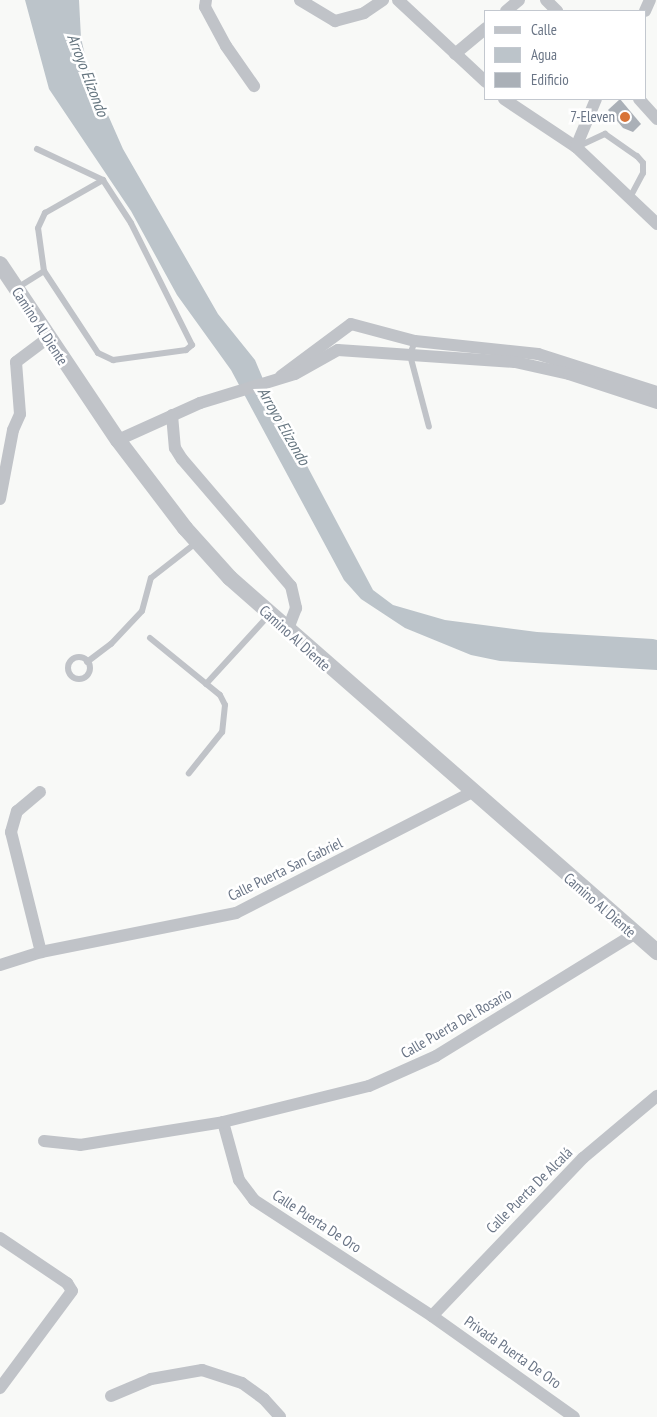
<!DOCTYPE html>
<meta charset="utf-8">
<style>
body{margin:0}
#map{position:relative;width:657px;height:1417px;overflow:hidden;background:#f8f9f7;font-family:"PT Sans Narrow",sans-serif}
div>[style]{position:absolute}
.water>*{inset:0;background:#bcc4ca}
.building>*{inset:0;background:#aab0b7}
.service>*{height:6px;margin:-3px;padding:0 3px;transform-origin:3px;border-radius:3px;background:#c0c3c8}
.service>.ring{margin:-3px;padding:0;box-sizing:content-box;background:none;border:6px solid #c0c3c8;border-radius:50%}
.minor>*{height:12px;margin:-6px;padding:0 6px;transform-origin:6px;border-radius:6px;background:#c0c3c8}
.tertiary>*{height:16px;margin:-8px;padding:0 8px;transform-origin:8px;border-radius:8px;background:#c0c3c8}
.dots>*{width:14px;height:14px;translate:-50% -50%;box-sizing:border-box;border:2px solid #fff;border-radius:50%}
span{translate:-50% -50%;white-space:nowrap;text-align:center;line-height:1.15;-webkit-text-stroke:5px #fff;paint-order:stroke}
.poi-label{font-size:15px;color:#6a7586}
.right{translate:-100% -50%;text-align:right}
.street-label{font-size:15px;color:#6a7586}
.water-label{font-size:16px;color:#667680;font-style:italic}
.legend{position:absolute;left:484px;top:10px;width:162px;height:90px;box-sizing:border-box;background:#fff;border:1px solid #c3c8cf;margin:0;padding:6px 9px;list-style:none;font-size:15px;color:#6a7586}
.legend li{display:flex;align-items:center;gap:10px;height:25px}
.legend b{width:25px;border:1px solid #c3c8cf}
</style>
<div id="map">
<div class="water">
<div style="clip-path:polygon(25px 0,79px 0,81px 38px,89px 72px,123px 149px,218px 314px,255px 360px,271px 398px,373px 590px,393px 605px,445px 620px,537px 632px,653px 639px,657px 640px,657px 670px,500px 661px,471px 655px,405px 628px,361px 599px,344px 580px,231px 370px,177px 295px,131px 211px,49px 89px)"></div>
</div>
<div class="building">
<div style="clip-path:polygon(620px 99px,641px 124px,633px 132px,623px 128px,608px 110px)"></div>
</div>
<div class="service">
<div style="left:579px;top:146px;width:29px;rotate:-25deg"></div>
<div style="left:605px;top:134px;width:39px;rotate:35deg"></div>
<div style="left:637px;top:156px;width:9px;rotate:49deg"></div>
<div style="left:643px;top:163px;width:10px;rotate:90deg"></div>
<div style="left:643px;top:173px;width:27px;rotate:118deg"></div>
<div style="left:44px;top:271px;width:43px;rotate:-97.9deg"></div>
<div style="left:38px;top:228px;width:17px;rotate:-65deg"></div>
<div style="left:45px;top:213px;width:67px;rotate:-29.6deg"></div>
<div style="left:17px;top:288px;width:32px;rotate:-32deg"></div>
<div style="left:44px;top:271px;width:98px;rotate:56.6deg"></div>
<div style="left:98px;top:353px;width:17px;rotate:25deg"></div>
<div style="left:113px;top:360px;width:74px;rotate:-7.8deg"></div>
<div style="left:186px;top:350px;width:8px;rotate:-40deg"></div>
<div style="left:192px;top:345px;width:136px;rotate:-116.6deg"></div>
<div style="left:131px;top:223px;width:51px;rotate:-123.1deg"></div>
<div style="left:103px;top:180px;width:73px;rotate:-154.8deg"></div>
<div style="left:415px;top:341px;width:15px;rotate:110deg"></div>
<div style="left:410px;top:355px;width:74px;rotate:75.2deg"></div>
<div style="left:150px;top:638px;width:90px;rotate:39.2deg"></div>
<div style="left:220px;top:695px;width:11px;rotate:63deg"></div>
<div style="left:225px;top:705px;width:27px;rotate:96deg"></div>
<div style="left:222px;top:732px;width:53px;rotate:128.8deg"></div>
<div class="ring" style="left:68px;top:657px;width:16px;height:16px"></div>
<div style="left:87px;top:662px;width:30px;rotate:-37deg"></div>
<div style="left:111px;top:644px;width:45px;rotate:-46.8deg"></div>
<div style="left:142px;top:611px;width:34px;rotate:-75deg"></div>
<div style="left:151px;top:578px;width:57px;rotate:-37.9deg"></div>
<div style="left:206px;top:684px;width:93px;rotate:-47.6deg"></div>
</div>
<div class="minor">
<div style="left:206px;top:0;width:7px;rotate:98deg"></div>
<div style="left:205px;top:7px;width:44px;rotate:61.7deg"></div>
<div style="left:226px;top:46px;width:49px;rotate:55deg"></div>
<div style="left:300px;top:0;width:41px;rotate:31deg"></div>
<div style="left:335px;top:21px;width:30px;rotate:-15deg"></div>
<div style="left:364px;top:13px;width:23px;rotate:-34deg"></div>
<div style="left:398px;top:0;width:120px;rotate:43deg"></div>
<div style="left:546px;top:0;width:16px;rotate:45deg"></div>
<div style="left:506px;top:11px;width:17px;rotate:-40deg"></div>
<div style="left:645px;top:11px;width:12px;rotate:-66deg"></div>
<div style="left:455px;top:54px;width:40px;rotate:-40deg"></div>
<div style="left:504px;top:99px;width:87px;rotate:33.7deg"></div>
<div style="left:576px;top:147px;width:112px;rotate:43.5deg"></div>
<div style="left:639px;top:99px;width:27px;rotate:48deg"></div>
<div style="left:576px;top:147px;width:52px;rotate:-67.4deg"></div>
<div style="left:281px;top:376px;width:87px;rotate:-36.6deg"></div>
<div style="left:351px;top:324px;width:66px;rotate:14.9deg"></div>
<div style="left:415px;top:341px;width:124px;rotate:6deg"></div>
<div style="left:538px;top:354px;width:125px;rotate:17.7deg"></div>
<div style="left:172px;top:415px;width:33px;rotate:85deg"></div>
<div style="left:175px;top:448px;width:13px;rotate:58deg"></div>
<div style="left:182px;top:459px;width:167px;rotate:49.4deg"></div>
<div style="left:291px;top:586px;width:23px;rotate:77deg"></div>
<div style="left:296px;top:608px;width:25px;rotate:111deg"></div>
<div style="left:118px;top:440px;width:90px;rotate:-24.3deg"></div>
<div style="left:200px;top:403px;width:99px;rotate:-17deg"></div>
<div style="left:295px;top:374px;width:49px;rotate:-29.2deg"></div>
<div style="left:338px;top:350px;width:177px;rotate:3.9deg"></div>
<div style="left:515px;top:362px;width:55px;rotate:12.5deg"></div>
<div style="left:569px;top:374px;width:93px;rotate:18.2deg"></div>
<div style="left:0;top:499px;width:70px;rotate:-79.3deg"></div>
<div style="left:13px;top:430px;width:17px;rotate:-66deg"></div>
<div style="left:20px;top:414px;width:52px;rotate:-94.4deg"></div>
<div style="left:16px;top:362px;width:40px;rotate:-37deg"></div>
<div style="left:40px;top:792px;width:30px;rotate:140deg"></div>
<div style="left:17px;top:811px;width:22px;rotate:106deg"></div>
<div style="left:11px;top:832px;width:124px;rotate:76deg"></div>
<div style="left:0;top:965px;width:43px;rotate:-17.6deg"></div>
<div style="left:41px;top:952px;width:199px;rotate:-11.3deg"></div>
<div style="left:236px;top:913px;width:265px;rotate:-27.1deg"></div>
<div style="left:223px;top:1122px;width:60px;rotate:74.6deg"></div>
<div style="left:239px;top:1180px;width:25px;rotate:53deg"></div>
<div style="left:254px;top:1200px;width:212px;rotate:33.1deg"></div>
<div style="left:432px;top:1316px;width:174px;rotate:35.4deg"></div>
<div style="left:44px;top:1141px;width:36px;rotate:6deg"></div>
<div style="left:80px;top:1145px;width:145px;rotate:-9.1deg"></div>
<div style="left:223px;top:1122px;width:150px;rotate:-13.9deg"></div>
<div style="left:369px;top:1086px;width:73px;rotate:-24.1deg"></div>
<div style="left:436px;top:1056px;width:233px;rotate:-31.6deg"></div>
<div style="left:0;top:1238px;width:81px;rotate:33.9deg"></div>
<div style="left:67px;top:1283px;width:9px;rotate:58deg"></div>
<div style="left:72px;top:1291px;width:121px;rotate:126.6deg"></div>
<div style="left:432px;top:1316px;width:219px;rotate:-46.3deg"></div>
<div style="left:583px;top:1158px;width:97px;rotate:-40deg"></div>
<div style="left:111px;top:1396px;width:43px;rotate:-23deg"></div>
<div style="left:151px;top:1379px;width:52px;rotate:-10deg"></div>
<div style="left:202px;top:1370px;width:42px;rotate:18deg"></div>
<div style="left:242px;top:1383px;width:27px;rotate:36deg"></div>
<div style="left:264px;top:1399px;width:24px;rotate:48deg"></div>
</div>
<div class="tertiary">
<div style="left:0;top:264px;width:212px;rotate:56.2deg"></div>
<div style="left:118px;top:440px;width:111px;rotate:52.7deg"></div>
<div style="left:185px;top:528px;width:67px;rotate:48deg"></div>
<div style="left:230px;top:578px;width:568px;rotate:41.21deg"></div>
</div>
<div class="dots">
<div style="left:625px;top:117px;background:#d87337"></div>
</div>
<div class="poi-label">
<span class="right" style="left:615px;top:117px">7-Eleven</span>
</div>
<div class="street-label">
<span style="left:40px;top:326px;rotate:57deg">Camino Al Diente</span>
<span style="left:295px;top:638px;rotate:42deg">Camino Al Diente</span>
<span style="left:285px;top:869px;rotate:-26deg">Calle Puerta San Gabriel</span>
<span style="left:600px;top:905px;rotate:41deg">Camino Al Diente</span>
<span style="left:456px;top:1023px;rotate:-30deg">Calle Puerta Del Rosario</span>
<span style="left:529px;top:1190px;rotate:-45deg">Calle Puerta De Alcalá</span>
<span style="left:317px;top:1221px;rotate:33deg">Calle Puerta De Oro</span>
<span style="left:513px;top:1352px;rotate:35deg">Privada Puerta De Oro</span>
</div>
<div class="water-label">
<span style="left:88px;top:75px;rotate:69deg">Arroyo Elizondo</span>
<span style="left:284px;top:426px;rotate:60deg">Arroyo Elizondo</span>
</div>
<ul class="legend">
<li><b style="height:6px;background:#c0c3c8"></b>Calle</li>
<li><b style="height:14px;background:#bcc4ca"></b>Agua</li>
<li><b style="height:14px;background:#aab0b7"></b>Edificio</li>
</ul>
</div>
